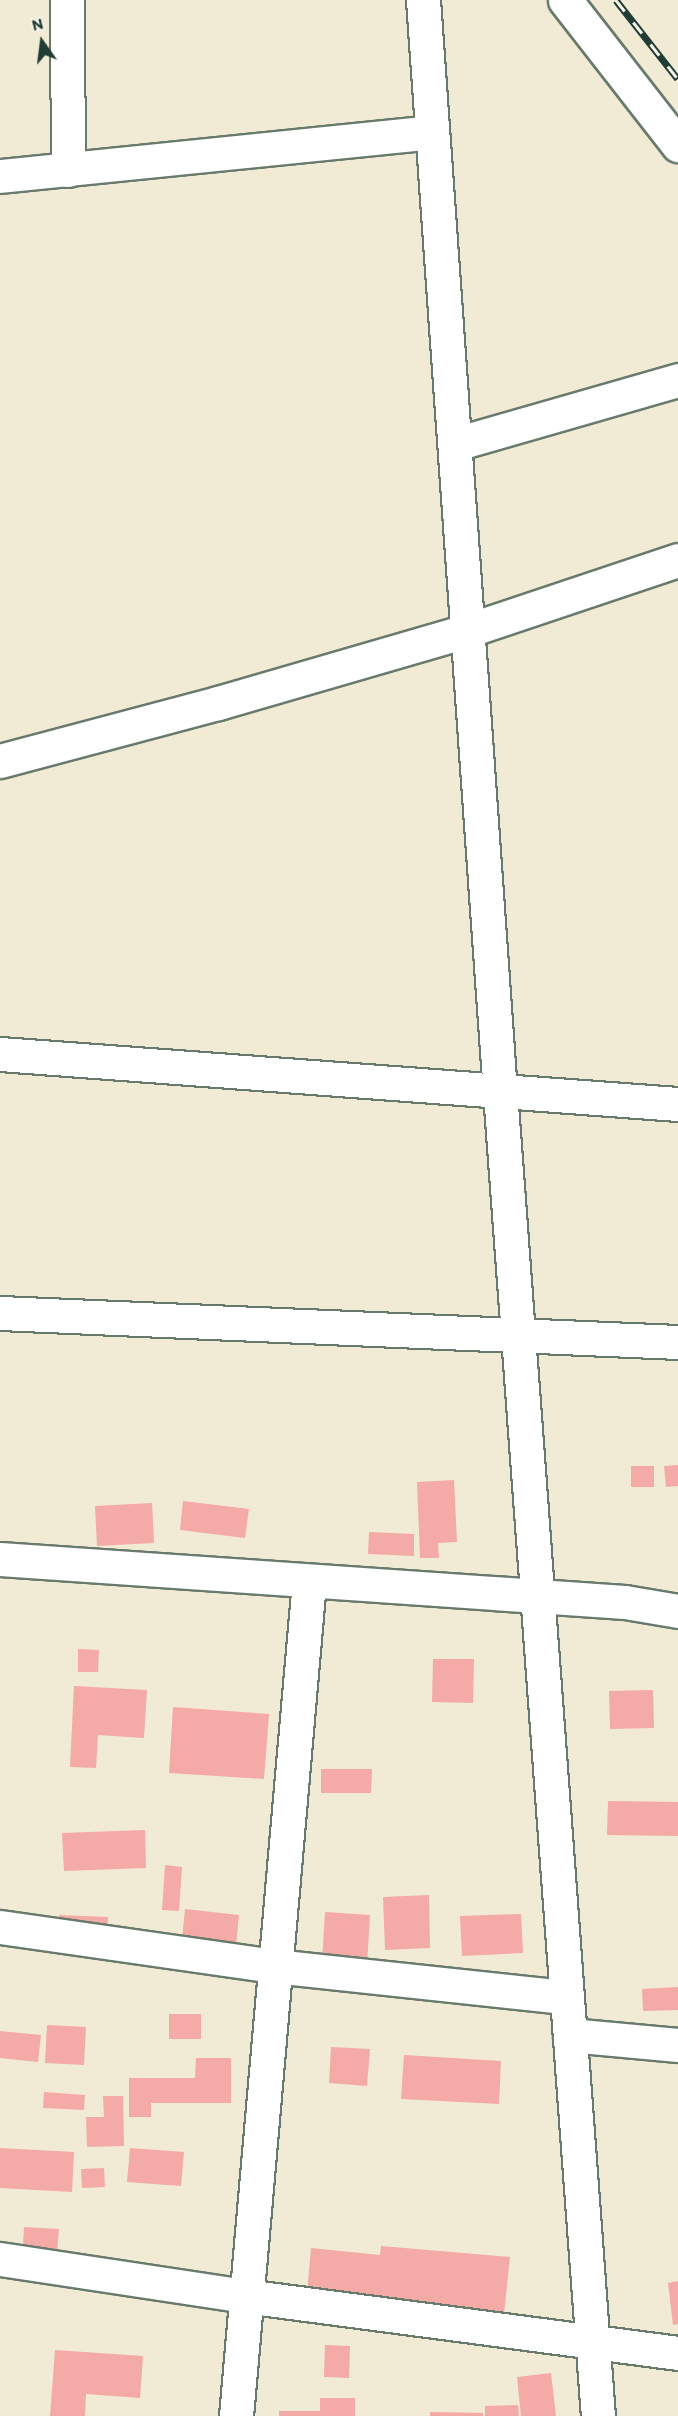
<!DOCTYPE html>
<style>
body{margin:0}
#map{position:relative;width:678px;height:2416px;overflow:hidden;background:#f1ead4;font-family:Itim,sans-serif}
div>[style]{position:absolute}
.building>*{inset:0;background:#f4aaa7}
.roads{filter:drop-shadow(2px 0 #687a6c) drop-shadow(-2px 0 #687a6c) drop-shadow(0 2px #687a6c) drop-shadow(0 -2px #687a6c)}
.minor>*{height:33px;margin:-16.5px;padding:0 16.5px;transform-origin:16.5px;border-radius:16.5px;background:#fff}
.rail>*{height:7px;margin-top:-3.5px;transform-origin:0;background:repeating-linear-gradient(90deg,#f7f3e8 0 14px,#1f3d34 0 28px);box-sizing:border-box;border-block:2px solid #1f3d34}
span{translate:-50% -50%;white-space:nowrap;text-align:center;line-height:1.15;-webkit-text-stroke:4.5px #f7f3e8;paint-order:stroke}
.north{position:absolute;left:12px;top:12px;width:60px;height:60px;-webkit-text-stroke:4px #f7f3e8;paint-order:stroke;rotate:346deg;font-size:16px;font-weight:700;line-height:24px;text-align:center;color:#1f3d34}
.north::after{content:'';display:block;margin:auto;width:21px;height:27px;background:#1f3d34;clip-path:polygon(50% 0,100% 100%,50% 72%,0 100%)}
</style>
<div id="map">
<div class="building">
<div style="clip-path:polygon(678px 1465px,678px 1486px,666px 1487px,664px 1466px)"></div>
<div style="clip-path:polygon(631px 1466px,654px 1466px,654px 1487px,631px 1487px)"></div>
<div style="clip-path:polygon(454px 1480px,457px 1542px,438px 1543px,439px 1558px,420px 1558px,417px 1482px)"></div>
<div style="clip-path:polygon(183px 1501px,249px 1509px,245px 1538px,180px 1530px)"></div>
<div style="clip-path:polygon(152px 1503px,154px 1543px,97px 1546px,95px 1506px)"></div>
<div style="clip-path:polygon(369px 1532px,414px 1534px,414px 1556px,368px 1554px)"></div>
<div style="clip-path:polygon(78px 1649px,99px 1650px,98px 1672px,78px 1672px)"></div>
<div style="clip-path:polygon(433px 1659px,474px 1659px,473px 1703px,432px 1702px)"></div>
<div style="clip-path:polygon(74px 1686px,147px 1690px,144px 1738px,98px 1735px,96px 1768px,70px 1767px)"></div>
<div style="clip-path:polygon(653px 1690px,654px 1728px,610px 1729px,609px 1691px)"></div>
<div style="clip-path:polygon(173px 1707px,269px 1714px,264px 1779px,169px 1773px)"></div>
<div style="clip-path:polygon(321px 1769px,372px 1769px,371px 1793px,321px 1793px)"></div>
<div style="clip-path:polygon(608px 1801px,678px 1802px,678px 1836px,607px 1835px)"></div>
<div style="clip-path:polygon(145px 1830px,146px 1868px,64px 1871px,62px 1833px)"></div>
<div style="clip-path:polygon(165px 1865px,182px 1867px,179px 1911px,162px 1910px)"></div>
<div style="clip-path:polygon(429px 1895px,430px 1948px,385px 1950px,383px 1897px)"></div>
<div style="clip-path:polygon(185px 1909px,239px 1915px,235px 1956px,181px 1950px)"></div>
<div style="clip-path:polygon(325px 1912px,370px 1915px,367px 1964px,322px 1961px)"></div>
<div style="clip-path:polygon(521px 1914px,523px 1953px,462px 1956px,460px 1916px)"></div>
<div style="clip-path:polygon(59px 1915px,108px 1917px,107px 1937px,58px 1936px)"></div>
<div style="clip-path:polygon(678px 1987px,678px 2010px,643px 2011px,642px 1989px)"></div>
<div style="clip-path:polygon(169px 2014px,201px 2014px,201px 2039px,169px 2039px)"></div>
<div style="clip-path:polygon(47px 2025px,86px 2027px,84px 2065px,45px 2063px)"></div>
<div style="clip-path:polygon(0 2031px,41px 2035px,38px 2062px,0 2058px)"></div>
<div style="clip-path:polygon(331px 2047px,370px 2049px,367px 2086px,329px 2083px)"></div>
<div style="clip-path:polygon(404px 2055px,501px 2061px,499px 2104px,401px 2099px)"></div>
<div style="clip-path:polygon(196px 2058px,231px 2058px,231px 2103px,151px 2103px,151px 2117px,129px 2117px,129px 2078px,195px 2078px)"></div>
<div style="clip-path:polygon(44px 2092px,85px 2095px,84px 2110px,43px 2108px)"></div>
<div style="clip-path:polygon(103px 2096px,123px 2096px,124px 2146px,87px 2147px,86px 2117px,104px 2117px)"></div>
<div style="clip-path:polygon(0 2148px,74px 2152px,72px 2192px,0 2188px)"></div>
<div style="clip-path:polygon(130px 2148px,184px 2152px,181px 2186px,127px 2182px)"></div>
<div style="clip-path:polygon(104px 2168px,105px 2187px,82px 2188px,81px 2169px)"></div>
<div style="clip-path:polygon(24px 2227px,59px 2229px,56px 2265px,22px 2263px)"></div>
<div style="clip-path:polygon(381px 2246px,510px 2257px,504px 2314px,307px 2293px,311px 2248px,380px 2255px)"></div>
<div style="clip-path:polygon(678px 2281px,678px 2324px,673px 2325px,668px 2283px)"></div>
<div style="clip-path:polygon(325px 2345px,350px 2346px,349px 2378px,324px 2377px)"></div>
<div style="clip-path:polygon(55px 2350px,143px 2356px,140px 2398px,86px 2394px,85px 2416px,50px 2416px)"></div>
<div style="clip-path:polygon(551px 2373px,556px 2416px,521px 2416px,517px 2377px)"></div>
<div style="clip-path:polygon(320px 2398px,355px 2398px,355px 2416px,279px 2416px,279px 2411px,320px 2411px)"></div>
<div style="clip-path:polygon(518px 2405px,519px 2416px,485px 2416px,485px 2406px)"></div>
<div style="clip-path:polygon(430px 2412px,483px 2413px,483px 2416px,430px 2416px)"></div>
</div>
<div class="roads">
<div class="minor">
<div style="left:67px;top:0;width:170px;rotate:89.7deg"></div>
<div style="left:423px;top:0;width:1095px;rotate:85.97deg"></div>
<div style="left:500px;top:1092px;width:1328px;rotate:85.77deg"></div>
<div style="left:565px;top:0;width:184px;rotate:52.1deg"></div>
<div style="left:0;top:176px;width:434px;rotate:-5.8deg"></div>
<div style="left:455px;top:444px;width:232px;rotate:-16deg"></div>
<div style="left:0;top:761px;width:226px;rotate:-14.9deg"></div>
<div style="left:218px;top:703px;width:261px;rotate:-16.2deg"></div>
<div style="left:469px;top:630px;width:220px;rotate:-18.5deg"></div>
<div style="left:0;top:1054px;width:680px;rotate:4.22deg"></div>
<div style="left:0;top:1313px;width:679px;rotate:2.45deg"></div>
<div style="left:0;top:1559px;width:626px;rotate:3.94deg"></div>
<div style="left:625px;top:1602px;width:54px;rotate:9.6deg"></div>
<div style="left:0;top:1927px;width:277px;rotate:8.1deg"></div>
<div style="left:274px;top:1966px;width:294px;rotate:6.1deg"></div>
<div style="left:570px;top:2035px;width:108px;rotate:5.3deg"></div>
<div style="left:0;top:2259px;width:248px;rotate:8.6deg"></div>
<div style="left:245px;top:2296px;width:437px;rotate:7.5deg"></div>
<div style="left:236px;top:2416px;width:838px;rotate:-85deg"></div>
</div>
</div>
<div class="rail">
<div style="left:616px;top:0;width:100px;rotate:51.9deg"></div>
</div>
<div class="north">N</div>
</div>
